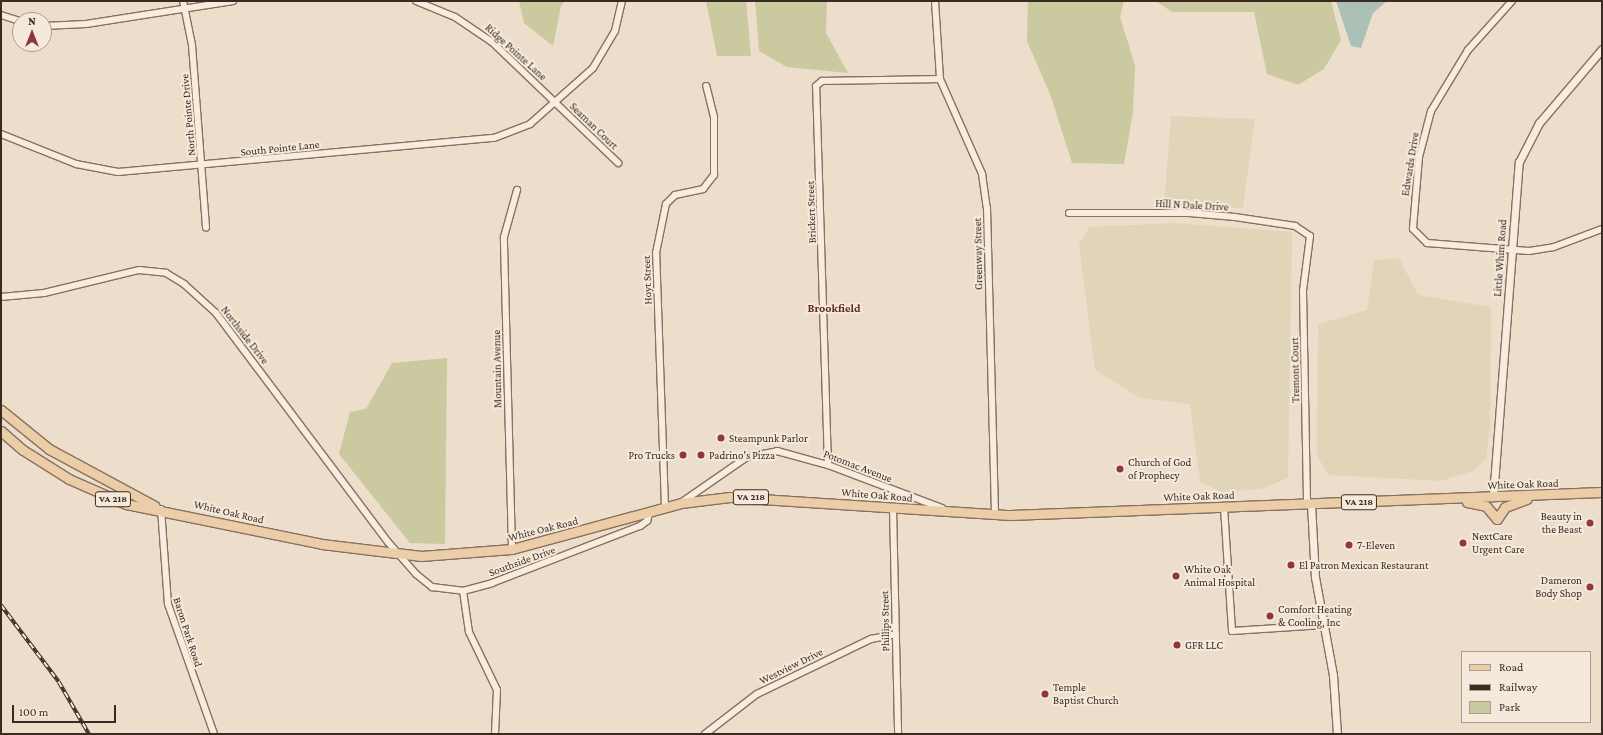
<!DOCTYPE html>
<style>
body{margin:0}
#map{position:relative;width:1603px;height:735px;overflow:hidden;background:#ecdecb;font-family:"Crimson Pro",serif}
div>[style]{position:absolute}
.farmland>*{inset:0;background:#e1d5b9}
.green>*{inset:0;background:#cac99f}
.water>*{inset:0;background:#abc1b8}
.roads{filter:drop-shadow(1px 0 #887060) drop-shadow(-1px 0 #887060) drop-shadow(0 1px #887060) drop-shadow(0 -1px #887060)}
.minor>*{height:6px;margin:-3px;padding:0 3px;transform-origin:3px;border-radius:3px;background:#f7ecde}
.tertiary>*{height:7px;margin:-3.5px;padding:0 3.5px;transform-origin:3.5px;border-radius:3.5px;background:#f7ecde}
.primary>*{height:9px;margin:-4.5px;padding:0 4.5px;transform-origin:4.5px;border-radius:4.5px;background:#ebcda7}
.rail>*{height:3.5px;margin-top:-1.75px;transform-origin:0;background:repeating-linear-gradient(90deg,#f4e9da 0 6px,#3a2b22 0 12px);box-sizing:border-box;border-block:1px solid #3a2b22}
.dots>*{width:11px;height:11px;translate:-50% -50%;box-sizing:border-box;border:2px solid #f4e9da;border-radius:50%}
span{translate:-50% -50%;white-space:nowrap;text-align:center;line-height:1.15;-webkit-text-stroke:4px #f4e9da;paint-order:stroke}
.shield-label span{padding:1px 3px;background:#f4e9da;border:1px solid;border-radius:3px;-webkit-text-stroke-width:0}
.shield-label{font-size:10px;color:#3a2b22;font-weight:700}
.street-label{font-size:11px;color:#3a2b22}
.poi-label{font-size:11px;color:#3a2b22}
.left{translate:0 -50%;text-align:left}
.right{translate:-100% -50%;text-align:right}
.neighbourhood-label{font-size:12px;color:#632a25;font-weight:700}
.frame{position:absolute;inset:0;border:2px solid #3a2b22;pointer-events:none}
.legend{position:absolute;left:1461px;top:651px;width:130px;height:72px;box-sizing:border-box;background:#f4e9da;border:1px solid #aa9d90;margin:0;padding:5px 7px;list-style:none;font-size:12px;color:#3a2b22}
.legend li{display:flex;align-items:center;gap:8px;height:20px}
.legend b{width:20px;border:1px solid #aa9d90}
.north{position:absolute;left:12px;top:12px;width:40px;height:40px;box-sizing:border-box;background:#f4e9da;border:1px solid #aa9d90;border-radius:50%;rotate:0deg;font-size:11px;font-weight:700;line-height:16px;text-align:center;color:#3a2b22}
.north::after{content:'';display:block;margin:auto;width:14px;height:18px;background:#923541;clip-path:polygon(50% 0,100% 100%,50% 72%,0 100%)}
.scale{position:absolute;left:12px;top:705px;width:104px;height:18px;box-sizing:border-box;border:2px solid #3a2b22;border-top:0;padding-left:5px;font-size:12px;line-height:14px;white-space:nowrap;color:#3a2b22;-webkit-text-stroke:3px #f4e9da;paint-order:stroke}
</style>
<div id="map">
<div class="farmland">
<div style="clip-path:polygon(1171px 116px,1255px 119px,1243px 208px,1164px 205px)"></div>
<div style="clip-path:polygon(1175px 223px,1292px 232px,1288px 478px,1261px 489px,1220px 492px,1200px 481px,1190px 404px,1140px 398px,1095px 370px,1079px 245px,1089px 227px)"></div>
<div style="clip-path:polygon(1399px 258px,1418px 295px,1491px 307px,1490px 425px,1486px 459px,1473px 471px,1440px 481px,1329px 475px,1317px 456px,1318px 324px,1367px 310px,1374px 260px)"></div>
</div>
<div class="green">
<div style="clip-path:polygon(519px 1px,565px 1px,561px 6px,553px 46px,524px 23px)"></div>
<div style="clip-path:polygon(706px 1px,746px 1px,751px 56px,717px 56px)"></div>
<div style="clip-path:polygon(755px 1px,827px 1px,826px 33px,848px 73px,787px 67px,759px 51px)"></div>
<div style="clip-path:polygon(1028px 1px,1124px 1px,1120px 17px,1135px 65px,1133px 112px,1124px 164px,1072px 163px,1050px 94px,1027px 41px)"></div>
<div style="clip-path:polygon(1156px 1px,1331px 1px,1341px 40px,1324px 69px,1298px 85px,1267px 74px,1254px 12px,1172px 12px)"></div>
<div style="clip-path:polygon(447px 358px,445px 544px,410px 543px,339px 454px,350px 412px,366px 409px,392px 363px)"></div>
</div>
<div class="water">
<div style="clip-path:polygon(1336px 1px,1387px 1px,1373px 13px,1361px 48px,1351px 46px)"></div>
</div>
<div class="roads">
<div class="minor">
<div style="left:183px;top:1px;width:45px;rotate:78.4deg"></div>
<div style="left:192px;top:45px;width:183px;rotate:85.6deg"></div>
<div style="left:416px;top:1px;width:42px;rotate:22.3deg"></div>
<div style="left:455px;top:17px;width:45px;rotate:34deg"></div>
<div style="left:492px;top:42px;width:175px;rotate:43.8deg"></div>
<div style="left:935px;top:1px;width:78px;rotate:86.3deg"></div>
<div style="left:940px;top:79px;width:104px;rotate:66.1deg"></div>
<div style="left:982px;top:174px;width:34px;rotate:82deg"></div>
<div style="left:987px;top:208px;width:307px;rotate:88.5deg"></div>
<div style="left:1512px;top:1px;width:66px;rotate:131.9deg"></div>
<div style="left:1468px;top:50px;width:71px;rotate:121.2deg"></div>
<div style="left:1431px;top:111px;width:48px;rotate:104.6deg"></div>
<div style="left:1419px;top:157px;width:72px;rotate:94.8deg"></div>
<div style="left:1413px;top:229px;width:20px;rotate:45deg"></div>
<div style="left:1427px;top:243px;width:102px;rotate:4.5deg"></div>
<div style="left:1529px;top:251px;width:25px;rotate:-9deg"></div>
<div style="left:1554px;top:247px;width:51px;rotate:-20.6deg"></div>
<div style="left:1px;top:15px;width:20px;rotate:18deg"></div>
<div style="left:44px;top:26px;width:42px;rotate:-2.7deg"></div>
<div style="left:86px;top:24px;width:149px;rotate:-8.9deg"></div>
<div style="left:1px;top:134px;width:81px;rotate:21.8deg"></div>
<div style="left:76px;top:164px;width:43px;rotate:10.8deg"></div>
<div style="left:118px;top:172px;width:378px;rotate:-5.2deg"></div>
<div style="left:494px;top:138px;width:39px;rotate:-21deg"></div>
<div style="left:530px;top:124px;width:84px;rotate:-41.6deg"></div>
<div style="left:593px;top:68px;width:43px;rotate:-59.3deg"></div>
<div style="left:615px;top:31px;width:31px;rotate:-77deg"></div>
<div style="left:1069px;top:213px;width:120px"></div>
<div style="left:1189px;top:213px;width:46px;rotate:5deg"></div>
<div style="left:1235px;top:217px;width:61px;rotate:8.5deg"></div>
<div style="left:1295px;top:226px;width:18px;rotate:34deg"></div>
<div style="left:1310px;top:236px;width:55px;rotate:97.3deg"></div>
<div style="left:1303px;top:291px;width:213px;rotate:88.9deg"></div>
<div style="left:1px;top:297px;width:43px;rotate:-5.3deg"></div>
<div style="left:44px;top:293px;width:98px;rotate:-13.6deg"></div>
<div style="left:139px;top:270px;width:27px;rotate:6deg"></div>
<div style="left:166px;top:273px;width:21px;rotate:31deg"></div>
<div style="left:184px;top:284px;width:43px;rotate:42.2deg"></div>
<div style="left:216px;top:313px;width:286px;rotate:53.1deg"></div>
<div style="left:388px;top:542px;width:43px;rotate:48.8deg"></div>
<div style="left:416px;top:574px;width:21px;rotate:39deg"></div>
<div style="left:432px;top:587px;width:31px;rotate:7deg"></div>
<div style="left:463px;top:591px;width:30px;rotate:-15deg"></div>
<div style="left:492px;top:583px;width:159px;rotate:-21.1deg"></div>
<div style="left:640px;top:526px;width:9px;rotate:-36deg"></div>
<div style="left:647px;top:521px;width:10px;rotate:-73deg"></div>
<div style="left:828px;top:465px;width:379px;rotate:-91.8deg"></div>
<div style="left:816px;top:86px;width:8px;rotate:-40deg"></div>
<div style="left:822px;top:81px;width:118px;rotate:-1deg"></div>
<div style="left:682px;top:502px;width:79px;rotate:-34.7deg"></div>
<div style="left:747px;top:457px;width:31px;rotate:-11deg"></div>
<div style="left:777px;top:451px;width:53px;rotate:15.4deg"></div>
<div style="left:828px;top:465px;width:122px;rotate:20.7deg"></div>
<div style="left:665px;top:507px;width:254px;rotate:-92deg"></div>
<div style="left:656px;top:253px;width:50px;rotate:-78.5deg"></div>
<div style="left:666px;top:204px;width:13px;rotate:-45deg"></div>
<div style="left:675px;top:195px;width:29px;rotate:-12deg"></div>
<div style="left:703px;top:189px;width:18px;rotate:-52deg"></div>
<div style="left:714px;top:175px;width:58px;rotate:-90deg"></div>
<div style="left:714px;top:117px;width:32px;rotate:-104deg"></div>
<div style="left:1224px;top:507px;width:124px;rotate:86.3deg"></div>
<div style="left:1232px;top:631px;width:92px;rotate:-3.7deg"></div>
<div style="left:893px;top:508px;width:226px;rotate:88.7deg"></div>
<div style="left:161px;top:509px;width:95px;rotate:85.8deg"></div>
<div style="left:168px;top:604px;width:138px;rotate:70.5deg"></div>
<div style="left:512px;top:549px;width:312px;rotate:-91.5deg"></div>
<div style="left:504px;top:237px;width:49px;rotate:-74.5deg"></div>
<div style="left:463px;top:591px;width:41px;rotate:81.7deg"></div>
<div style="left:469px;top:632px;width:64px;rotate:64.2deg"></div>
<div style="left:497px;top:690px;width:44px;rotate:92.6deg"></div>
<div style="left:705px;top:734px;width:66px;rotate:-37.6deg"></div>
<div style="left:757px;top:694px;width:127px;rotate:-25.8deg"></div>
<div style="left:871px;top:639px;width:25px;rotate:-11deg"></div>
</div>
<div class="tertiary">
<div style="left:1493px;top:497px;width:336px;rotate:-85.6deg"></div>
<div style="left:1519px;top:162px;width:44px;rotate:-62.9deg"></div>
<div style="left:1539px;top:123px;width:97px;rotate:-49.6deg"></div>
<div style="left:1311px;top:504px;width:73px;rotate:86.9deg"></div>
<div style="left:1315px;top:577px;width:100px;rotate:79.6deg"></div>
<div style="left:1333px;top:675px;width:59px;rotate:86.1deg"></div>
</div>
<div class="primary">
<div style="left:1px;top:410px;width:62px;rotate:39.1deg"></div>
<div style="left:49px;top:449px;width:120px;rotate:28.3deg"></div>
<div style="left:1px;top:431px;width:29px;rotate:41deg"></div>
<div style="left:23px;top:450px;width:54px;rotate:32.2deg"></div>
<div style="left:69px;top:479px;width:62px;rotate:23.7deg"></div>
<div style="left:126px;top:504px;width:200px;rotate:11.5deg"></div>
<div style="left:322px;top:544px;width:100px;rotate:6.9deg"></div>
<div style="left:421px;top:556px;width:91px;rotate:-4.4deg"></div>
<div style="left:512px;top:549px;width:175px;rotate:-15.2deg"></div>
<div style="left:681px;top:503px;width:49px;rotate:-7deg"></div>
<div style="left:730px;top:497px;width:281px;rotate:3.7deg"></div>
<div style="left:1010px;top:515px;width:592px;rotate:-2.22deg"></div>
<div style="left:1467px;top:502px;width:19px;rotate:12deg"></div>
<div style="left:1486px;top:506px;width:17px;rotate:50deg"></div>
<div style="left:1497px;top:519px;width:14px;rotate:-56deg"></div>
<div style="left:1505px;top:507px;width:23px;rotate:-20deg"></div>
</div>
</div>
<div class="rail">
<div style="left:1px;top:605px;width:96px;rotate:53deg"></div>
<div style="left:59px;top:682px;width:60px;rotate:60deg"></div>
</div>
<div class="dots">
<div style="left:721px;top:438px;background:#923541"></div>
<div style="left:683px;top:455px;background:#923541"></div>
<div style="left:701px;top:455px;background:#923541"></div>
<div style="left:1120px;top:469px;background:#923541"></div>
<div style="left:1590px;top:523px;background:#923541"></div>
<div style="left:1463px;top:543px;background:#923541"></div>
<div style="left:1349px;top:545px;background:#923541"></div>
<div style="left:1291px;top:565px;background:#923541"></div>
<div style="left:1176px;top:576px;background:#923541"></div>
<div style="left:1590px;top:587px;background:#923541"></div>
<div style="left:1270px;top:616px;background:#923541"></div>
<div style="left:1177px;top:645px;background:#923541"></div>
<div style="left:1045px;top:694px;background:#923541"></div>
</div>
<div class="shield-label">
<span style="left:751px;top:497px">VA 218</span>
<span style="left:113px;top:499px">VA 218</span>
<span style="left:1359px;top:502px">VA 218</span>
</div>
<div class="street-label">
<span style="left:516px;top:52px;rotate:42deg">Ridge Pointe Lane</span>
<span style="left:188px;top:115px;rotate:-95deg">North Pointe Drive</span>
<span style="left:594px;top:126px;rotate:44deg">Seaman Court</span>
<span style="left:280px;top:148px;rotate:-6deg">South Pointe Lane</span>
<span style="left:1410px;top:164px;rotate:-81deg">Edwards Drive</span>
<span style="left:1192px;top:205px;rotate:3deg">Hill N Dale Drive</span>
<span style="left:811px;top:212px;rotate:-92deg">Brickert Street</span>
<span style="left:978px;top:254px;rotate:-91deg">Greenway Street</span>
<span style="left:1500px;top:258px;rotate:-86deg">Little Whim Road</span>
<span style="left:647px;top:280px;rotate:-92deg">Hoyt Street</span>
<span style="left:245px;top:335px;rotate:52deg">Northside Drive</span>
<span style="left:497px;top:369px;rotate:-91deg">Mountain Avenue</span>
<span style="left:1295px;top:370px;rotate:-91deg">Tremont Court</span>
<span style="left:858px;top:466px;rotate:21deg">Potomac Avenue</span>
<span style="left:1523px;top:484px;rotate:-2deg">White Oak Road</span>
<span style="left:877px;top:495px;rotate:5deg">White Oak Road</span>
<span style="left:1199px;top:496px;rotate:-2deg">White Oak Road</span>
<span style="left:229px;top:512px;rotate:13deg">White Oak Road</span>
<span style="left:543px;top:529px;rotate:-14deg">White Oak Road</span>
<span style="left:522px;top:561px;rotate:-20deg">Southside Drive</span>
<span style="left:885px;top:621px;rotate:-91deg">Phillips Street</span>
<span style="left:188px;top:632px;rotate:72deg">Baron Park Road</span>
<span style="left:791px;top:666px;rotate:-26deg">Westview Drive</span>
</div>
<div class="poi-label">
<span class="left" style="left:729px;top:438px">Steampunk Parlor</span>
<span class="right" style="left:675px;top:455px">Pro Trucks</span>
<span class="left" style="left:709px;top:455px">Padrino's Pizza</span>
<span class="left" style="left:1128px;top:469px">Church of God<br>of Prophecy</span>
<span class="right" style="left:1582px;top:523px">Beauty in<br>the Beast</span>
<span class="left" style="left:1472px;top:543px">NextCare<br>Urgent Care</span>
<span class="left" style="left:1357px;top:545px">7-Eleven</span>
<span class="left" style="left:1299px;top:565px">El Patron Mexican Restaurant</span>
<span class="left" style="left:1184px;top:576px">White Oak<br>Animal Hospital</span>
<span class="right" style="left:1582px;top:587px">Dameron<br>Body Shop</span>
<span class="left" style="left:1278px;top:616px">Comfort Heating<br>&amp; Cooling, Inc</span>
<span class="left" style="left:1185px;top:645px">GFR LLC</span>
<span class="left" style="left:1053px;top:694px">Temple<br>Baptist Church</span>
</div>
<div class="neighbourhood-label">
<span style="left:834px;top:309px">Brookfield</span>
</div>
<div class="frame"></div>
<ul class="legend">
<li><b style="height:5px;background:#ebcda7"></b>Road</li>
<li><b style="height:5px;background:#3a2b22"></b>Railway</li>
<li><b style="height:11px;background:#cac99f"></b>Park</li>
</ul>
<div class="north">N</div>
<div class="scale">100 m</div>
</div>
